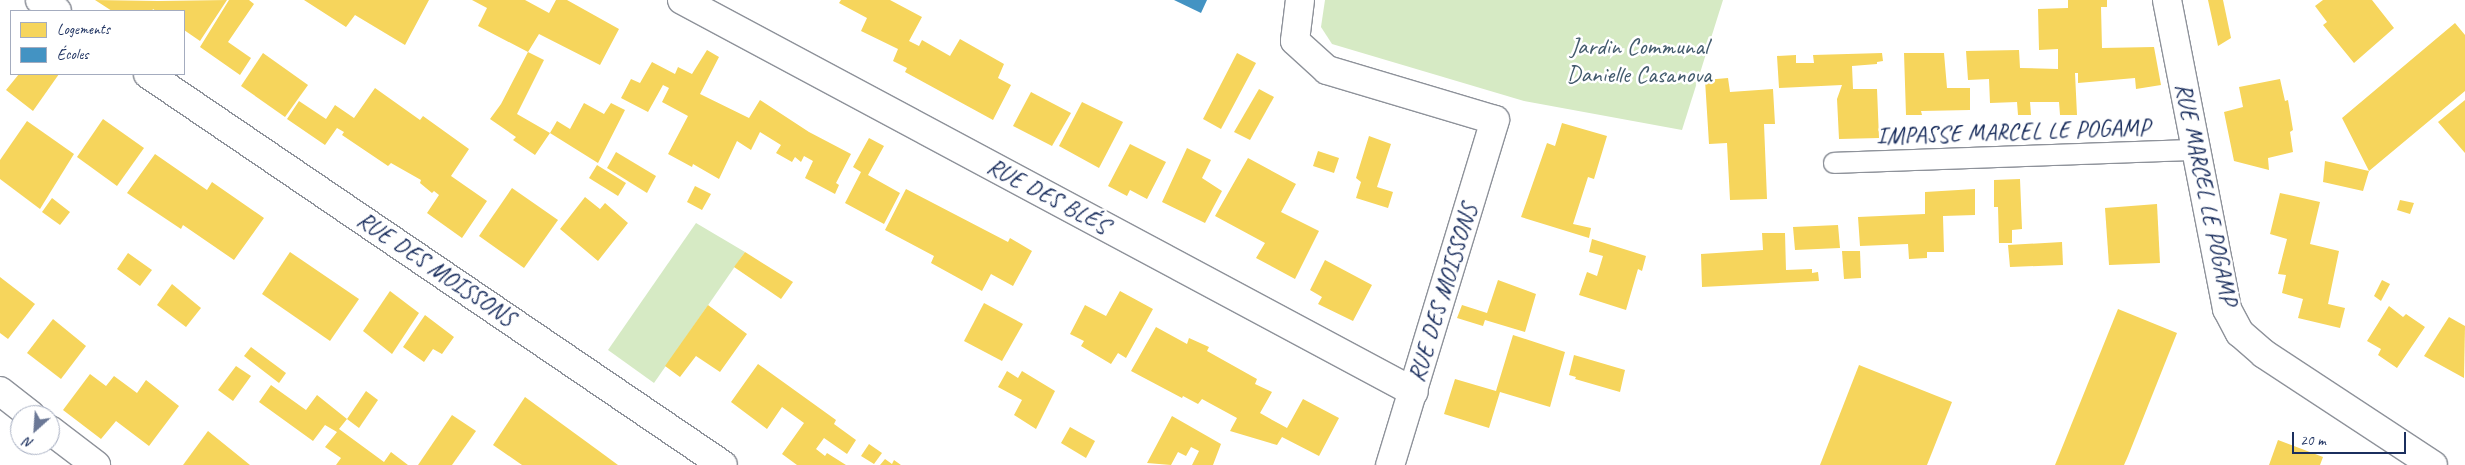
<!DOCTYPE html>
<meta charset="utf-8">
<style>
body{margin:0}
#map{position:relative;width:2465px;height:465px;overflow:hidden;background:#fff;font-family:Caveat,sans-serif}
div>[style]{position:absolute}
.green>*{inset:0;background:#d6eac4}
.homes>*{inset:0;background:#f6d55c}
.schools>*{inset:0;background:#4393c3}
.roads{filter:drop-shadow(1px 0 #8e929a) drop-shadow(-1px 0 #8e929a) drop-shadow(0 1px #8e929a) drop-shadow(0 -1px #8e929a)}
.lane>*{height:20px;margin:-10px;padding:0 10px;transform-origin:10px;border-radius:10px;background:#fff}
.street>*{height:28px;margin:-14px;padding:0 14px;transform-origin:14px;border-radius:14px;background:#fff}
span{translate:-50% -50%;white-space:nowrap;text-align:center;line-height:1.15;-webkit-text-stroke:5px #fff;paint-order:stroke}
.park-label{font-size:24px;color:#425a6c}
.street-label{font-size:24px;color:#1b2f5e}
.legend{position:absolute;left:10px;top:10px;width:175px;height:65px;box-sizing:border-box;background:#fff;border:1px solid #a4acbf;margin:0;padding:6px 9px;list-style:none;font-size:15px;color:#1b2f5e}
.legend li{display:flex;align-items:center;gap:10px;height:25px}
.legend b{width:25px;border:1px solid #a4acbf}
.north{position:absolute;left:10px;top:405px;width:50px;height:50px;box-sizing:border-box;background:#fff;border:1px solid #a4acbf;border-radius:50%;rotate:206deg;font-size:14px;font-weight:700;line-height:20px;text-align:center;color:#1b2f5e}
.north::after{content:'';display:block;margin:auto;width:18px;height:22px;background:#6b7896;clip-path:polygon(50% 0,100% 100%,50% 72%,0 100%)}
.scale{position:absolute;left:2292px;top:432px;width:114px;height:22px;box-sizing:border-box;border:2px solid #1b2f5e;border-top:0;padding-left:6px;font-size:15px;line-height:18px;white-space:nowrap;color:#1b2f5e;-webkit-text-stroke:4px #fff;paint-order:stroke}
</style>
<div id="map">
<div class="green">
<div style="clip-path:polygon(1325px 0,1723px 0,1682px 130px,1524px 101px,1332px 44px,1321px 27px)"></div>
<div style="clip-path:polygon(696px 223px,745px 252px,654px 383px,608px 350px)"></div>
</div>
<div class="homes">
<div style="clip-path:polygon(95px 0,158px 1px,227px 0,200px 41px,184px 30px,184px 11px,156px 11px,153px 9px,152px 11px,112px 11px)"></div>
<div style="clip-path:polygon(229px 0,249px 0,254px 4px,228px 42px,251px 58px,240px 75px,200px 47px)"></div>
<div style="clip-path:polygon(304px 0,429px 0,405px 45px,355px 15px,346px 27px)"></div>
<div style="clip-path:polygon(472px 0,525px 0,549px 13px,556px 0,567px 0,619px 29px,600px 65px,539px 34px,528px 52px,544px 60px,517px 114px,550px 133px,535px 155px,513px 140px,516px 137px,490px 119px,501px 104px,528px 52px,478px 26px,487px 8px)"></div>
<div style="clip-path:polygon(841px 0,890px 0,922px 17px,909px 41px,919px 46px,922px 40px,950px 56px,960px 39px,1004px 64px,998px 78px,1011px 85px,993px 120px,905px 72px,907px 68px,893px 61px,898px 49px,861px 31px,867px 18px,839px 3px)"></div>
<div style="clip-path:polygon(2068px 0,2107px 0,2107px 7px,2101px 7px,2102px 48px,2154px 47px,2161px 85px,2136px 89px,2135px 78px,2078px 83px,2078px 73px,2075px 73px,2077px 115px,2060px 115px,2059px 102px,2030px 102px,2031px 115px,2018px 115px,2017px 102px,1990px 103px,1989px 79px,1968px 80px,1966px 51px,2019px 50px,2020px 68px,2058px 69px,2058px 49px,2039px 50px,2038px 9px,2068px 8px)"></div>
<div style="clip-path:polygon(2208px 0,2223px 0,2231px 38px,2218px 46px)"></div>
<div style="clip-path:polygon(2323px 0,2372px 0,2394px 28px,2354px 63px,2323px 25px,2327px 22px,2315px 6px)"></div>
<div style="clip-path:polygon(2455px 23px,2465px 35px,2465px 91px,2369px 171px,2363px 191px,2323px 182px,2325px 161px,2369px 171px,2342px 118px)"></div>
<div style="clip-path:polygon(707px 50px,719px 57px,700px 94px,749px 118px,760px 100px,809px 132px,851px 154px,836px 183px,839px 185px,835px 194px,805px 178px,813px 161px,804px 156px,801px 162px,795px 157px,792px 162px,776px 153px,781px 145px,760px 132px,751px 150px,737px 141px,719px 179px,693px 164px,692px 167px,668px 154px,688px 116px,662px 102px,669px 88px,663px 85px,648px 112px,621px 98px,631px 79px,640px 83px,652px 62px,675px 74px,678px 67px,692px 74px)"></div>
<div style="clip-path:polygon(263px 53px,308px 85px,285px 117px,241px 86px)"></div>
<div style="clip-path:polygon(1237px 53px,1256px 63px,1221px 129px,1203px 119px)"></div>
<div style="clip-path:polygon(1882px 53px,1883px 61px,1877px 62px,1877px 64px,1852px 66px,1853px 89px,1877px 89px,1879px 138px,1839px 139px,1837px 99px,1842px 85px,1779px 88px,1777px 56px,1796px 55px,1796px 63px,1814px 63px,1813px 55px)"></div>
<div style="clip-path:polygon(1904px 53px,1944px 53px,1947px 88px,1970px 88px,1970px 110px,1921px 111px,1922px 115px,1906px 115px)"></div>
<div style="clip-path:polygon(19px 74px,59px 74px,33px 111px,6px 90px)"></div>
<div style="clip-path:polygon(1728px 78px,1730px 92px,1773px 89px,1775px 124px,1764px 124px,1767px 199px,1730px 200px,1727px 143px,1709px 144px,1705px 80px)"></div>
<div style="clip-path:polygon(2280px 79px,2285px 101px,2288px 100px,2293px 130px,2290px 132px,2293px 152px,2268px 158px,2269px 170px,2234px 161px,2224px 112px,2243px 107px,2239px 87px)"></div>
<div style="clip-path:polygon(375px 88px,420px 120px,423px 116px,469px 149px,451px 176px,487px 201px,462px 238px,427px 213px,439px 195px,434px 191px,432px 193px,420px 183px,421px 180px,391px 163px,388px 166px,342px 135px,344px 132px,337px 128px,325px 145px,287px 119px,299px 101px,326px 119px,335px 105px,354px 118px)"></div>
<div style="clip-path:polygon(1259px 89px,1274px 97px,1250px 140px,1234px 132px)"></div>
<div style="clip-path:polygon(1031px 92px,1071px 113px,1052px 146px,1013px 126px)"></div>
<div style="clip-path:polygon(2465px 100px,2465px 153px,2438px 122px)"></div>
<div style="clip-path:polygon(1082px 102px,1123px 122px,1099px 168px,1059px 146px)"></div>
<div style="clip-path:polygon(584px 103px,604px 114px,611px 103px,625px 110px,598px 163px,550px 133px,557px 121px,570px 129px)"></div>
<div style="clip-path:polygon(103px 119px,144px 148px,117px 186px,77px 157px)"></div>
<div style="clip-path:polygon(27px 121px,74px 154px,40px 209px,0 179px,0 160px)"></div>
<div style="clip-path:polygon(1562px 123px,1607px 136px,1594px 179px,1588px 177px,1573px 224px,1591px 228px,1589px 238px,1521px 217px,1547px 143px,1555px 146px)"></div>
<div style="clip-path:polygon(1369px 136px,1391px 144px,1377px 187px,1393px 192px,1388px 208px,1356px 198px,1361px 182px,1356px 178px)"></div>
<div style="clip-path:polygon(869px 138px,884px 146px,868px 175px,900px 193px,884px 224px,845px 203px,861px 172px,853px 167px)"></div>
<div style="clip-path:polygon(1130px 144px,1166px 162px,1147px 199px,1130px 190px,1127px 196px,1108px 186px)"></div>
<div style="clip-path:polygon(1187px 148px,1211px 160px,1202px 178px,1222px 191px,1205px 223px,1162px 202px)"></div>
<div style="clip-path:polygon(1318px 151px,1339px 158px,1334px 173px,1313px 166px)"></div>
<div style="clip-path:polygon(616px 152px,656px 176px,647px 193px,607px 168px)"></div>
<div style="clip-path:polygon(155px 154px,207px 190px,212px 182px,264px 218px,234px 260px,183px 225px,181px 229px,127px 193px)"></div>
<div style="clip-path:polygon(1248px 158px,1296px 184px,1281px 212px,1319px 231px,1295px 279px,1256px 258px,1265px 243px,1215px 216px)"></div>
<div style="clip-path:polygon(597px 165px,626px 183px,618px 196px,589px 178px)"></div>
<div style="clip-path:polygon(2020px 179px,2022px 229px,2012px 230px,2012px 243px,1999px 243px,1998px 207px,1994px 207px,1994px 180px)"></div>
<div style="clip-path:polygon(695px 186px,711px 194px,702px 210px,687px 202px)"></div>
<div style="clip-path:polygon(512px 188px,558px 220px,524px 268px,479px 236px)"></div>
<div style="clip-path:polygon(906px 189px,1008px 242px,1010px 238px,1032px 251px,1013px 286px,991px 274px,982px 291px,931px 263px,934px 256px,885px 230px)"></div>
<div style="clip-path:polygon(1975px 189px,1975px 215px,1943px 216px,1944px 252px,1927px 252px,1927px 258px,1909px 259px,1908px 244px,1860px 246px,1858px 217px,1925px 214px,1925px 192px)"></div>
<div style="clip-path:polygon(2280px 193px,2320px 202px,2310px 244px,2339px 251px,2328px 304px,2345px 308px,2340px 328px,2298px 318px,2303px 299px,2282px 293px,2286px 275px,2278px 274px,2287px 239px,2270px 234px)"></div>
<div style="clip-path:polygon(585px 197px,600px 209px,605px 203px,628px 223px,598px 261px,560px 229px)"></div>
<div style="clip-path:polygon(52px 198px,70px 212px,60px 225px,42px 212px)"></div>
<div style="clip-path:polygon(2400px 200px,2414px 203px,2410px 214px,2397px 210px)"></div>
<div style="clip-path:polygon(2157px 204px,2160px 263px,2109px 265px,2105px 208px)"></div>
<div style="clip-path:polygon(1838px 225px,1840px 248px,1795px 250px,1793px 227px)"></div>
<div style="clip-path:polygon(1762px 233px,1785px 233px,1786px 270px,1812px 269px,1812px 273px,1818px 272px,1819px 281px,1702px 287px,1701px 254px,1763px 250px)"></div>
<div style="clip-path:polygon(1592px 239px,1646px 256px,1642px 271px,1638px 269px,1626px 310px,1579px 295px,1587px 272px,1597px 276px,1603px 256px,1589px 252px)"></div>
<div style="clip-path:polygon(2062px 242px,2063px 265px,2010px 267px,2008px 245px)"></div>
<div style="clip-path:polygon(1842px 251px,1860px 251px,1861px 278px,1844px 279px)"></div>
<div style="clip-path:polygon(290px 252px,359px 299px,330px 341px,262px 294px)"></div>
<div style="clip-path:polygon(745px 252px,793px 282px,781px 299px,734px 267px)"></div>
<div style="clip-path:polygon(128px 253px,152px 270px,140px 286px,117px 269px)"></div>
<div style="clip-path:polygon(1325px 260px,1372px 285px,1353px 321px,1318px 304px,1322px 297px,1310px 290px)"></div>
<div style="clip-path:polygon(0 277px,35px 304px,8px 339px,0 333px)"></div>
<div style="clip-path:polygon(1498px 280px,1536px 294px,1525px 332px,1485px 320px,1483px 326px,1457px 318px,1462px 305px,1487px 313px)"></div>
<div style="clip-path:polygon(2382px 280px,2390px 284px,2381px 301px,2374px 296px)"></div>
<div style="clip-path:polygon(172px 284px,201px 308px,186px 327px,157px 305px)"></div>
<div style="clip-path:polygon(390px 291px,419px 313px,392px 354px,363px 331px)"></div>
<div style="clip-path:polygon(1120px 291px,1153px 309px,1126px 358px,1118px 353px,1111px 364px,1081px 346px,1084px 341px,1070px 334px,1085px 305px,1106px 316px)"></div>
<div style="clip-path:polygon(984px 303px,1023px 324px,1002px 361px,964px 341px)"></div>
<div style="clip-path:polygon(708px 305px,747px 334px,720px 372px,696px 356px,680px 377px,665px 366px)"></div>
<div style="clip-path:polygon(2389px 306px,2403px 317px,2406px 314px,2425px 327px,2397px 368px,2378px 355px,2381px 349px,2367px 341px)"></div>
<div style="clip-path:polygon(2118px 309px,2177px 333px,2128px 456px,2124px 465px,2055px 465px)"></div>
<div style="clip-path:polygon(425px 315px,454px 337px,442px 354px,433px 349px,424px 362px,403px 347px)"></div>
<div style="clip-path:polygon(2449px 317px,2465px 326px,2464px 378px,2424px 356px)"></div>
<div style="clip-path:polygon(53px 319px,86px 346px,61px 379px,27px 353px)"></div>
<div style="clip-path:polygon(1156px 327px,1187px 344px,1189px 338px,1209px 347px,1207px 351px,1257px 379px,1255px 384px,1272px 392px,1260px 413px,1276px 422px,1287px 428px,1303px 399px,1339px 418px,1319px 456px,1282px 437px,1277px 445px,1230px 431px,1237px 418px,1202px 399px,1198px 404px,1183px 396px,1182px 398px,1131px 371px)"></div>
<div style="clip-path:polygon(1513px 335px,1565px 352px,1550px 407px,1500px 392px,1489px 428px,1444px 414px,1455px 379px,1496px 391px)"></div>
<div style="clip-path:polygon(251px 347px,286px 373px,279px 383px,244px 356px)"></div>
<div style="clip-path:polygon(1574px 355px,1625px 370px,1620px 392px,1575px 379px,1576px 377px,1569px 375px)"></div>
<div style="clip-path:polygon(758px 364px,836px 420px,834px 424px,856px 440px,847px 454px,824px 438px,816px 449px,825px 456px,827px 453px,846px 465px,797px 465px,782px 454px,804px 423px,782px 407px,767px 429px,731px 402px)"></div>
<div style="clip-path:polygon(1859px 365px,1952px 402px,1927px 465px,1820px 465px)"></div>
<div style="clip-path:polygon(236px 366px,251px 376px,233px 401px,218px 390px)"></div>
<div style="clip-path:polygon(1007px 371px,1018px 378px,1022px 371px,1055px 391px,1036px 429px,1014px 415px,1022px 400px,998px 387px)"></div>
<div style="clip-path:polygon(90px 374px,106px 386px,114px 376px,137px 393px,146px 380px,179px 406px,149px 446px,116px 421px,101px 439px,63px 410px)"></div>
<div style="clip-path:polygon(271px 385px,306px 410px,317px 395px,347px 419px,339px 429px,384px 462px,391px 452px,408px 465px,336px 465px,341px 458px,325px 447px,337px 432px,325px 425px,313px 441px,259px 402px)"></div>
<div style="clip-path:polygon(366px 391px,378px 400px,359px 428px,347px 419px)"></div>
<div style="clip-path:polygon(525px 397px,599px 451px,618px 465px,522px 465px,493px 445px)"></div>
<div style="clip-path:polygon(452px 415px,476px 431px,452px 465px,418px 465px)"></div>
<div style="clip-path:polygon(1172px 416px,1221px 444px,1213px 465px,1192px 465px,1199px 451px,1191px 447px,1186px 456px,1178px 452px,1171px 465px,1147px 463px)"></div>
<div style="clip-path:polygon(1070px 427px,1095px 441px,1086px 458px,1061px 443px)"></div>
<div style="clip-path:polygon(208px 431px,250px 465px,183px 465px)"></div>
<div style="clip-path:polygon(2278px 440px,2323px 457px,2320px 465px,2269px 465px)"></div>
<div style="clip-path:polygon(869px 444px,882px 453px,874px 464px,861px 456px)"></div>
<div style="clip-path:polygon(885px 459px,892px 464px,894px 460px,901px 465px,880px 465px)"></div>
</div>
<div class="schools">
<div style="clip-path:polygon(1174px 0,1207px 0,1201px 13px)"></div>
</div>
<div class="roads">
<div class="lane">
<div style="left:1834px;top:163px;width:361px;rotate:-2.1deg"></div>
</div>
<div class="street">
<div style="left:40px;top:0;width:20px;rotate:33deg"></div>
<div style="left:682px;top:0;width:830px;rotate:28.17deg"></div>
<div style="left:1300px;top:0;width:41px;rotate:97deg"></div>
<div style="left:1295px;top:41px;width:43px;rotate:42.2deg"></div>
<div style="left:1327px;top:70px;width:175px;rotate:16.6deg"></div>
<div style="left:1495px;top:120px;width:361px;rotate:106.9deg"></div>
<div style="left:2167px;top:0;width:315px;rotate:79deg"></div>
<div style="left:2227px;top:309px;width:27px;rotate:62deg"></div>
<div style="left:2240px;top:333px;width:32px;rotate:41deg"></div>
<div style="left:2264px;top:354px;width:202px;rotate:33.3deg"></div>
<div style="left:148px;top:74px;width:695px;rotate:34.22deg"></div>
<div style="left:0;top:391px;width:39px;rotate:38deg"></div>
<div style="left:50px;top:430px;width:58px;rotate:37.3deg"></div>
</div>
</div>
<div class="park-label">
<span style="left:1639px;top:61px">Jardin Communal<br>Danielle Casanova</span>
</div>
<div class="street-label">
<span style="left:2013px;top:132px;rotate:-2deg">IMPASSE MARCEL LE POGAMP</span>
<span style="left:2206px;top:194px;rotate:78deg">RUE MARCEL LE POGAMP</span>
<span style="left:1048px;top:196px;rotate:28deg">RUE DES BLÉS</span>
<span style="left:436px;top:269px;rotate:34deg">RUE DES MOISSONS</span>
<span style="left:1443px;top:293px;rotate:-73deg">RUE DES MOISSONS</span>
</div>
<ul class="legend">
<li><b style="height:14px;background:#f6d55c"></b>Logements</li>
<li><b style="height:14px;background:#4393c3"></b>Écoles</li>
</ul>
<div class="north">N</div>
<div class="scale">20 m</div>
</div>
